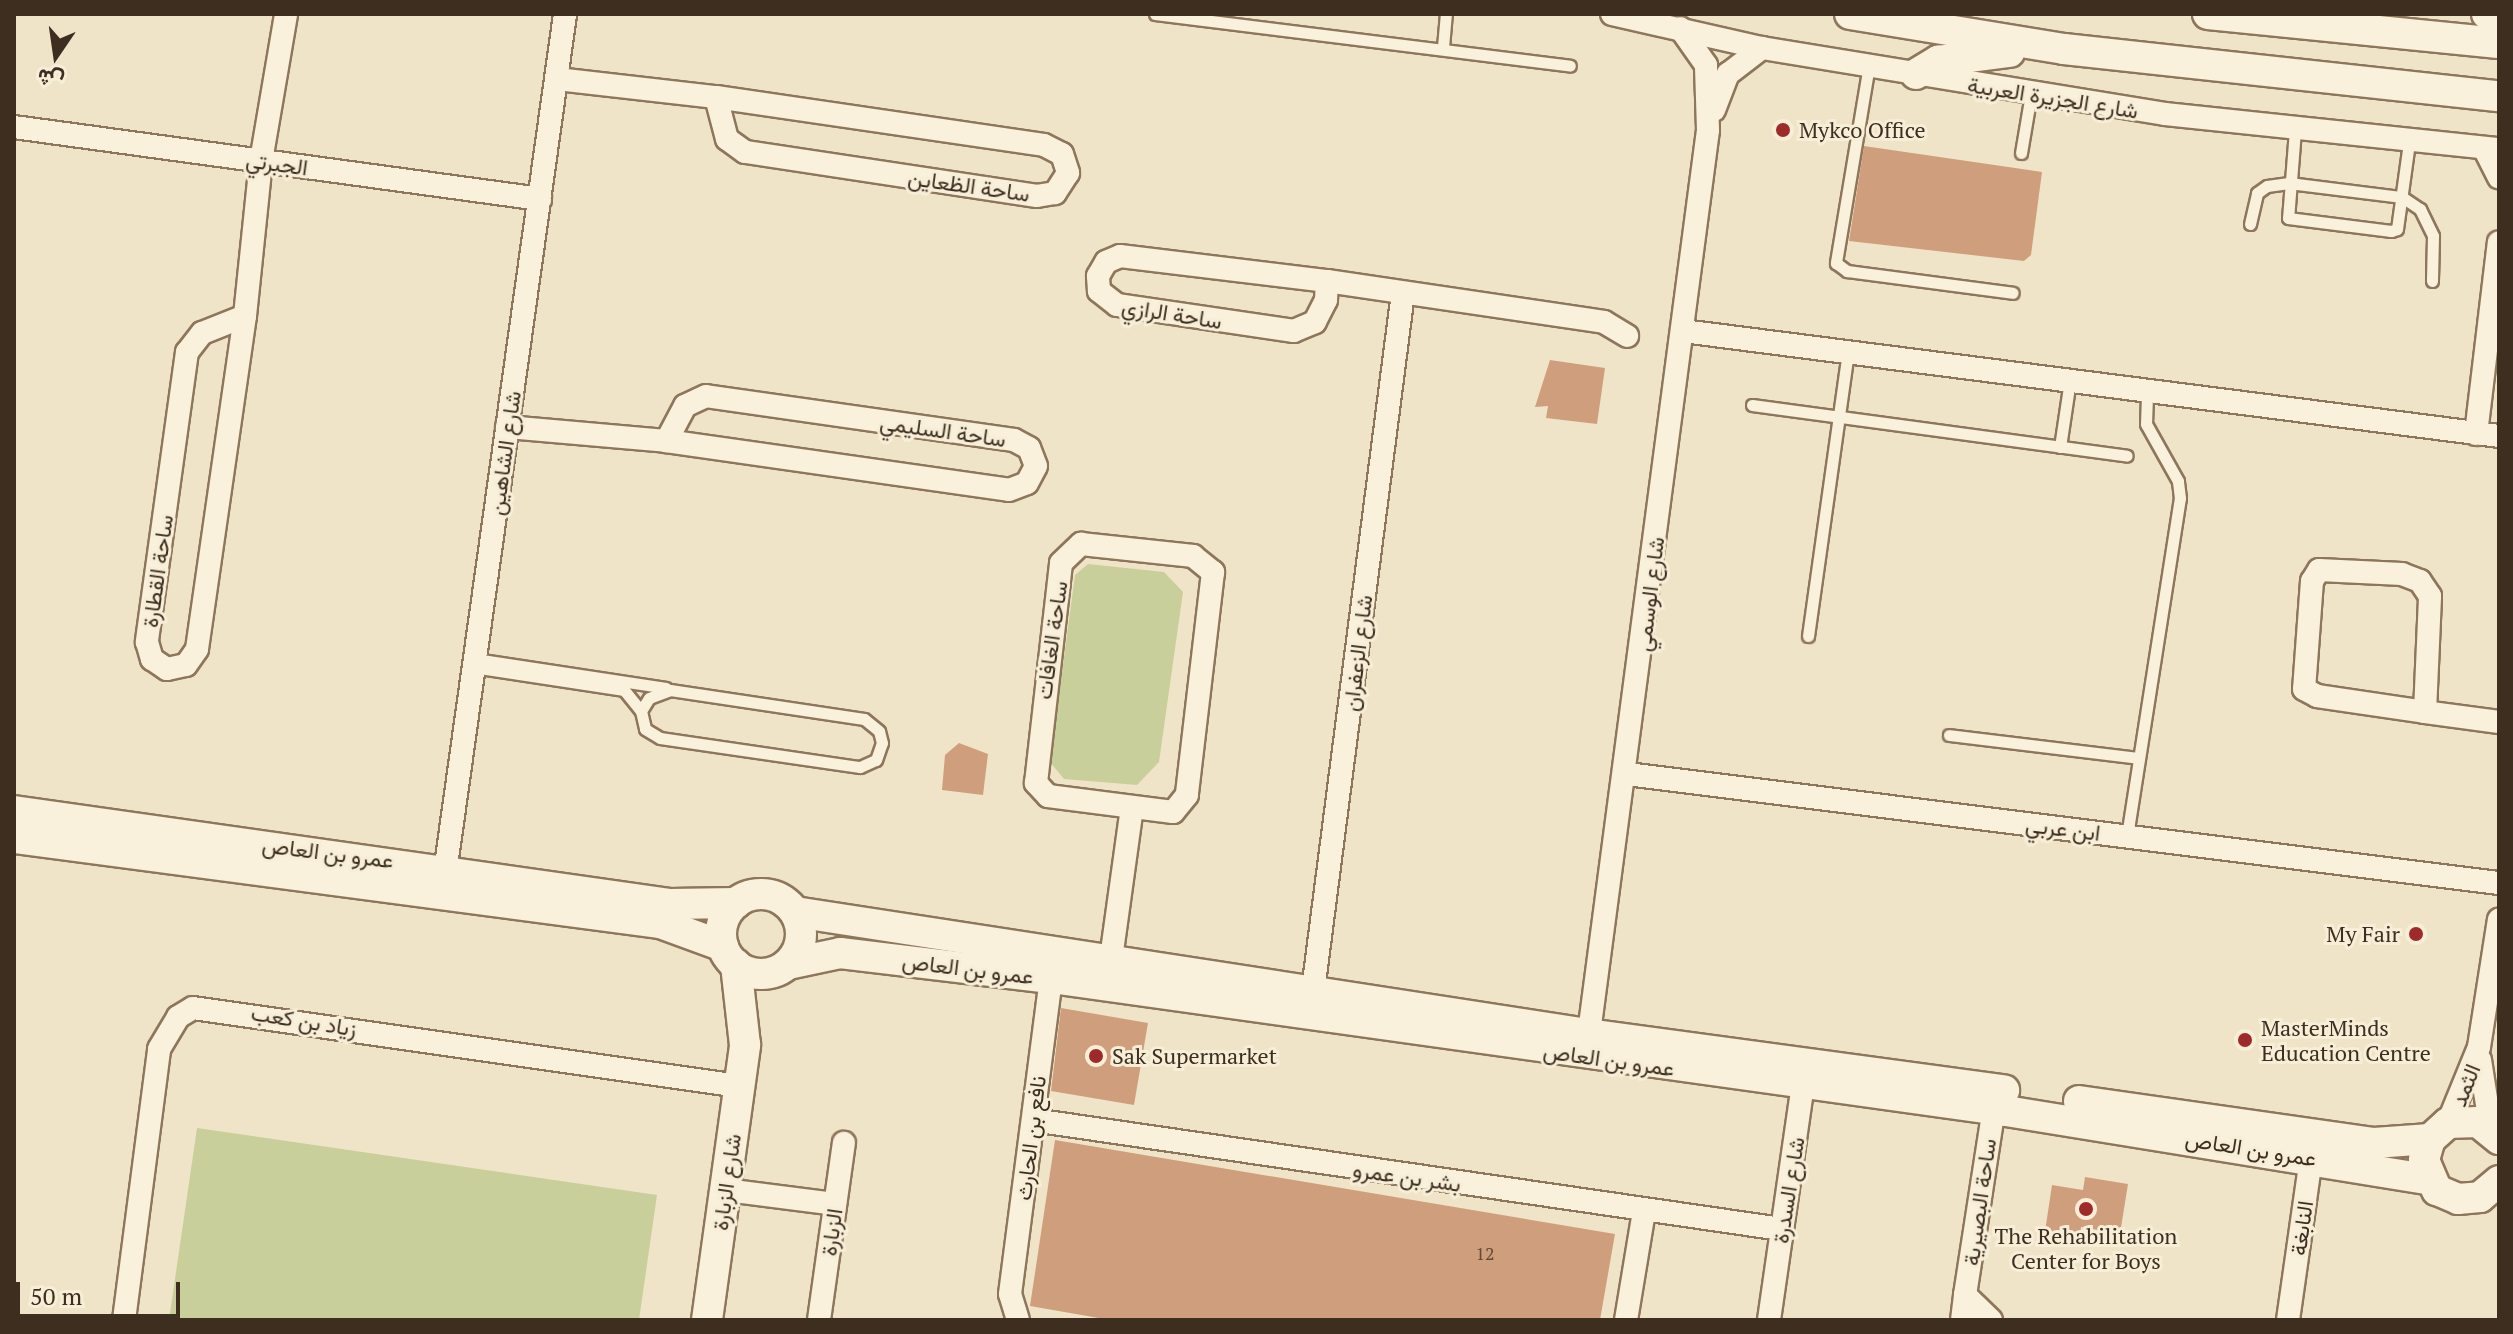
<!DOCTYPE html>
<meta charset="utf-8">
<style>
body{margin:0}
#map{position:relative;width:2513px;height:1334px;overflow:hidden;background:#f0e4c8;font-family:"PT Serif",Vazirmatn,serif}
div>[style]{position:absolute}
.green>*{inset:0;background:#c9cf9b}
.building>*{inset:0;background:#cf9f7d}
.roads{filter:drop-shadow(2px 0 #8d765c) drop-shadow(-2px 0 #8d765c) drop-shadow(0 2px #8d765c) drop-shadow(0 -2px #8d765c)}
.lane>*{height:11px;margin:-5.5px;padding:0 5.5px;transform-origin:5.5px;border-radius:5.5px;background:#faf1dc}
.street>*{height:22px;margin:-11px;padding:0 11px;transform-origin:11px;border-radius:11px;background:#faf1dc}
.secondary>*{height:30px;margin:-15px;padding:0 15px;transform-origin:15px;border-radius:15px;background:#faf1dc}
.secondary>.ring{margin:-15px;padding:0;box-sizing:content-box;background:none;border:30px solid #faf1dc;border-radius:50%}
.dots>*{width:22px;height:22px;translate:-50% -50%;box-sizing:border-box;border:4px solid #f7eed8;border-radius:50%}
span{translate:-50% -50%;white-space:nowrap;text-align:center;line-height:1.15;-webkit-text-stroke:6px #f7eed8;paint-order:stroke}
.number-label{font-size:18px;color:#624a37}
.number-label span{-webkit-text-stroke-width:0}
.street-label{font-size:22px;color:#3d2e20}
.poi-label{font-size:22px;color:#3d2e20}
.left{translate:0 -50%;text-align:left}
.right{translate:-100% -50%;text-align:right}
.frame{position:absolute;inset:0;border:16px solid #3d2e20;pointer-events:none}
.north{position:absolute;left:16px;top:16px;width:80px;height:80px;-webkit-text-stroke:6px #f7eed8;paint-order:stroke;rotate:193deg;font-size:22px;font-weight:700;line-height:32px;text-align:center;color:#3d2e20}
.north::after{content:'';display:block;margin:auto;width:28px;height:36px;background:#3d2e20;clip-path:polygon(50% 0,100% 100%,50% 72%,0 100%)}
.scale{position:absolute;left:16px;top:1282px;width:164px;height:36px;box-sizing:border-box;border:4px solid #3d2e20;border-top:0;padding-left:10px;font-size:24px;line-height:28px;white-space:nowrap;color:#3d2e20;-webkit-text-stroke:6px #f7eed8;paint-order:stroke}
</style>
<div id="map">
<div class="green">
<div style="clip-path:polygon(1088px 564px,1164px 572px,1183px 592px,1159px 762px,1137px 785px,1064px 779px,1050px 762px,1075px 575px)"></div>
<div style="clip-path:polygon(197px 1128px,657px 1195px,639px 1320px,169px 1320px)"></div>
</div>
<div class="building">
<div style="clip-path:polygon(1864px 146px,2042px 172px,2031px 255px,2024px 261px,1849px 241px)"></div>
<div style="clip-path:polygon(1550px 360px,1605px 368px,1597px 424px,1546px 418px,1548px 406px,1535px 407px)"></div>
<div style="clip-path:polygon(959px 743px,988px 754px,983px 795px,942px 790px,945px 755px)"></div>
<div style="clip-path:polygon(1061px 1008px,1148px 1023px,1134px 1105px,1051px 1091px)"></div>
<div style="clip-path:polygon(1055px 1140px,1615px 1234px,1600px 1320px,1110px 1320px,1030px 1306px)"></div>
<div style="clip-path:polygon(2085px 1177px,2128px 1184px,2120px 1234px,2081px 1227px,2079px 1243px,2044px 1238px,2052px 1185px,2083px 1190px)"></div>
</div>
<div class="roads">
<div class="lane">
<div style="left:1155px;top:14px;width:418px;rotate:7.1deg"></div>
<div style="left:1443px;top:47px;width:33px;rotate:-85deg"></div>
<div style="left:1869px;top:65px;width:201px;rotate:99.5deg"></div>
<div style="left:1836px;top:263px;width:14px;rotate:36deg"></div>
<div style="left:1847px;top:271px;width:167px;rotate:7.5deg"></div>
<div style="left:2295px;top:130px;width:88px;rotate:94.5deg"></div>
<div style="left:2288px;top:218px;width:104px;rotate:7.2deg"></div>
<div style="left:2391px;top:231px;width:6px;rotate:-18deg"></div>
<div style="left:2397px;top:229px;width:87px;rotate:-82.1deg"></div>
<div style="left:2021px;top:153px;width:60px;rotate:-80.4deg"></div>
<div style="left:2250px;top:224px;width:32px;rotate:-77deg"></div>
<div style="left:2257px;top:193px;width:12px;rotate:-35deg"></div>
<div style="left:2267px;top:186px;width:22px;rotate:-8deg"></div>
<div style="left:2289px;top:183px;width:114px;rotate:7.1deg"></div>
<div style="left:2402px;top:197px;width:22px;rotate:34deg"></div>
<div style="left:2420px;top:209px;width:30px;rotate:64deg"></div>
<div style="left:2433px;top:236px;width:45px;rotate:91.3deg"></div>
<div style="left:1752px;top:405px;width:378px;rotate:7.7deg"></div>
<div style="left:2060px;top:447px;width:68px;rotate:-81.5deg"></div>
<div style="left:1808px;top:636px;width:289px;rotate:-82deg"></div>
<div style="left:475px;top:659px;width:193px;rotate:8.6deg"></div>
<div style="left:473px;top:667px;width:153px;rotate:8.7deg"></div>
<div style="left:624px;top:690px;width:27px;rotate:51deg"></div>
<div style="left:641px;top:711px;width:18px;rotate:77deg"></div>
<div style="left:645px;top:729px;width:17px;rotate:31deg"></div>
<div style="left:660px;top:738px;width:202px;rotate:8.3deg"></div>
<div style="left:860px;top:767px;width:17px;rotate:-24deg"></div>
<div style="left:876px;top:760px;width:18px;rotate:-71deg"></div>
<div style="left:882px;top:743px;width:12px;rotate:-104deg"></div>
<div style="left:879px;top:731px;width:19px;rotate:-141deg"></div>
<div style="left:864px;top:719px;width:196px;rotate:-171.5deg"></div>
<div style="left:670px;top:690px;width:22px;rotate:159deg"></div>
<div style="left:649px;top:698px;width:15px;rotate:122deg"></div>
<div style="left:1949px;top:735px;width:191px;rotate:6.9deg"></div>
<div style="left:2127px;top:836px;width:342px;rotate:-81.1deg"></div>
<div style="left:2180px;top:498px;width:17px;rotate:-97deg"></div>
<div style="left:2178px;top:481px;width:65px;rotate:-119.3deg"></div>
<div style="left:2146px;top:424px;width:34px;rotate:-88deg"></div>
</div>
<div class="street">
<div style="left:1612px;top:14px;width:154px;rotate:12.8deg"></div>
<div style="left:1762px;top:48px;width:408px;rotate:9.3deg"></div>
<div style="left:2165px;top:114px;width:336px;rotate:6deg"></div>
<div style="left:557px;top:79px;width:160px;rotate:6.5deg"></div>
<div style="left:716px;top:97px;width:331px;rotate:8.3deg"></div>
<div style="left:1044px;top:145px;width:20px;rotate:27deg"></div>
<div style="left:1062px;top:154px;width:20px;rotate:72deg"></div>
<div style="left:1068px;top:173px;width:24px;rotate:123deg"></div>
<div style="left:1055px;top:193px;width:18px;rotate:171deg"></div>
<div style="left:1037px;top:196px;width:295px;rotate:-171.4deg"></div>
<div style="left:745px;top:152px;width:22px;rotate:-144deg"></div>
<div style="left:727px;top:139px;width:43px;rotate:-104.7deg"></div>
<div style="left:1714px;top:110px;width:39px;rotate:-69deg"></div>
<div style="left:1728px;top:74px;width:43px;rotate:-37.4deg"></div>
<div style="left:14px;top:127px;width:531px;rotate:7.79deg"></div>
<div style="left:2484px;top:148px;width:33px;rotate:63deg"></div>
<div style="left:1120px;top:256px;width:209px;rotate:6.9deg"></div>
<div style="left:1327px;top:281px;width:19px;rotate:93deg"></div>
<div style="left:1326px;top:300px;width:25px;rotate:117deg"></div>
<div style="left:1315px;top:322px;width:23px;rotate:157deg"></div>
<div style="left:1294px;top:331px;width:179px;rotate:-171.6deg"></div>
<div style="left:1117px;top:305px;width:23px;rotate:-142deg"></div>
<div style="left:1099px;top:291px;width:15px;rotate:-94deg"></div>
<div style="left:1098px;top:276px;width:16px;rotate:-60deg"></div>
<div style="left:1106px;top:262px;width:15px;rotate:-23deg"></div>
<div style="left:1327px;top:281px;width:280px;rotate:8.4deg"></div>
<div style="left:1604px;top:322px;width:27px;rotate:31deg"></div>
<div style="left:245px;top:316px;width:46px;rotate:158.4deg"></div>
<div style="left:202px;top:333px;width:24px;rotate:128deg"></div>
<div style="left:187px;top:352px;width:293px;rotate:97.9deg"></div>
<div style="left:147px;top:642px;width:18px;rotate:74deg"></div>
<div style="left:152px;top:659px;width:18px;rotate:34deg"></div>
<div style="left:167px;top:669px;width:19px;rotate:-12deg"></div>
<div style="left:186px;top:665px;width:19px;rotate:-55deg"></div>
<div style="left:197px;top:649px;width:336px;rotate:-81.8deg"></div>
<div style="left:245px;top:316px;width:156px;rotate:-84.1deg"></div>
<div style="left:261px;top:161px;width:149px;rotate:-80.3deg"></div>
<div style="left:1683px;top:331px;width:823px;rotate:7.33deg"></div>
<div style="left:507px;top:427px;width:160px;rotate:5deg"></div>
<div style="left:666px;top:441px;width:346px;rotate:8.1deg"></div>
<div style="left:1009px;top:490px;width:19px;rotate:-21deg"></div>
<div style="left:1027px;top:483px;width:19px;rotate:-62deg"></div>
<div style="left:1036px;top:466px;width:19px;rotate:-111deg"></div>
<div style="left:1029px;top:448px;width:17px;rotate:-152deg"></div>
<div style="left:1014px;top:440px;width:311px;rotate:-171.9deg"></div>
<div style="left:706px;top:396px;width:23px;rotate:155deg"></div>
<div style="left:685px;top:406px;width:40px;rotate:118deg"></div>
<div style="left:2476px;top:434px;width:193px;rotate:-83.2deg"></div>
<div style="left:1081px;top:544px;width:113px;rotate:6.1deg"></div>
<div style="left:1193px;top:556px;width:26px;rotate:39deg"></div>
<div style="left:1213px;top:572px;width:225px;rotate:96.7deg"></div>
<div style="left:1187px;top:795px;width:22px;rotate:129deg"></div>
<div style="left:1173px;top:812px;width:126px;rotate:-172.7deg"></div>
<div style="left:1048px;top:796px;width:18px;rotate:-133deg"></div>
<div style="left:1036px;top:783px;width:221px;rotate:-83.5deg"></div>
<div style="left:1061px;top:563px;width:28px;rotate:-44deg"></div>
<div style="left:2425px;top:712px;width:116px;rotate:-87.5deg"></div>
<div style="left:2430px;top:596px;width:18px;rotate:-124deg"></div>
<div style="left:2420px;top:581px;width:19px;rotate:-159deg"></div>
<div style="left:2402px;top:574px;width:83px;rotate:-177.2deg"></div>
<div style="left:2319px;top:570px;width:13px;rotate:122deg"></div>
<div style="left:2312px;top:581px;width:108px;rotate:94.2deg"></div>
<div style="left:2304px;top:689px;width:15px;rotate:28deg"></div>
<div style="left:2317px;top:696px;width:109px;rotate:8.4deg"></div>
<div style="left:2425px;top:712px;width:75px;rotate:7.7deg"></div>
<div style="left:1627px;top:774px;width:879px;rotate:7.13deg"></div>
<div style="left:443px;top:887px;width:881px;rotate:-82.04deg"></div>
<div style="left:1109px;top:973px;width:167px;rotate:-82.1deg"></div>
<div style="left:1311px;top:1006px;width:719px;rotate:-82.65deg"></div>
<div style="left:1587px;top:1048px;width:926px;rotate:-82.49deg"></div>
<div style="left:1708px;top:130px;width:65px;rotate:-91.8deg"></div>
<div style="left:1706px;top:65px;width:45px;rotate:-125.1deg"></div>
<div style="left:2480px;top:1060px;width:71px;rotate:81.1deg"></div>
<div style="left:1033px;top:1120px;width:756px;rotate:8.29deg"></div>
<div style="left:2448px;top:1123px;width:82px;rotate:-67.8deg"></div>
<div style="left:2479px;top:1047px;width:129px;rotate:-81.1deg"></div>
<div style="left:726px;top:1190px;width:110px;rotate:7.3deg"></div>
<div style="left:1965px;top:1295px;width:203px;rotate:-81.2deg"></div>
<div style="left:124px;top:1320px;width:273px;rotate:-82.6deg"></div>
<div style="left:159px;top:1049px;width:37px;rotate:-59deg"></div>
<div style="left:178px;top:1017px;width:17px;rotate:-31deg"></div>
<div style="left:193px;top:1008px;width:552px;rotate:8.13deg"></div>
<div style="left:819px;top:1320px;width:179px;rotate:-82deg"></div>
<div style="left:1018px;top:1320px;width:27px;rotate:-107deg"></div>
<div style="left:1010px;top:1294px;width:333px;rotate:-82.6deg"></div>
<div style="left:1626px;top:1320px;width:110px;rotate:-80.6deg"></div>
<div style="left:1769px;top:1320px;width:253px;rotate:-81.8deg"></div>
<div style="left:1962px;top:1320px;width:25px;rotate:-83deg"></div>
<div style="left:1965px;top:1295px;width:36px;rotate:44deg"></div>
<div style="left:2288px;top:1320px;width:177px;rotate:-81.9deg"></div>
</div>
<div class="secondary">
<div style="left:1850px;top:14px;width:217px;rotate:9.3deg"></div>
<div style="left:2064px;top:49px;width:438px;rotate:6.2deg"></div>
<div style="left:2208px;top:14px;width:292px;rotate:5.7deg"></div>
<div style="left:2487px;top:14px;width:14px;rotate:34deg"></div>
<div style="left:1916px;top:74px;width:26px;rotate:-31deg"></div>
<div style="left:1938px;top:61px;width:72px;rotate:-7.2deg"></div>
<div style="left:14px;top:811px;width:663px;rotate:8.07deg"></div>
<div style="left:670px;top:904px;width:66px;rotate:-0.9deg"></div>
<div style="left:14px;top:838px;width:652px;rotate:7.5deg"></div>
<div style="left:660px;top:923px;width:67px;rotate:20.1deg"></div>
<div class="ring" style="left:721px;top:894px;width:50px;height:50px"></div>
<div style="left:795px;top:912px;width:802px;rotate:8.75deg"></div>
<div style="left:1588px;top:1034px;width:420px;rotate:7.7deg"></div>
<div style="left:788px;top:964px;width:53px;rotate:-11.9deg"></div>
<div style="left:840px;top:953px;width:212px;rotate:6.8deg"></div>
<div style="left:1051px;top:978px;width:964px;rotate:7.93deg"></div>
<div style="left:2006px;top:1111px;width:430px;rotate:9.2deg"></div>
<div style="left:2079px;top:1101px;width:298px;rotate:8.1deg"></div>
<div style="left:2374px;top:1143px;width:56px;rotate:-4.1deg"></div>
<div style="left:2499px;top:1139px;width:27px;rotate:-141deg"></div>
<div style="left:2478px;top:1122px;width:30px;rotate:178deg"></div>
<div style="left:2448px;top:1123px;width:24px;rotate:138deg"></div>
<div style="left:2430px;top:1139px;width:22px;rotate:106deg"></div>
<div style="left:2424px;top:1160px;width:33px;rotate:67deg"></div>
<div style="left:2437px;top:1190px;width:23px;rotate:23deg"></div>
<div style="left:2458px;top:1199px;width:22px;rotate:-5deg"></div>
<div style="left:2480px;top:1197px;width:25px;rotate:-40deg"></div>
<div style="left:707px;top:1320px;width:278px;rotate:-82.1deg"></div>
<div style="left:745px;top:1045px;width:81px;rotate:-96.4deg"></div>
</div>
</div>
<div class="dots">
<div style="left:1783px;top:130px;background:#9e2a2b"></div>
<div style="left:2416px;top:934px;background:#9e2a2b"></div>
<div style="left:2245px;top:1040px;background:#9e2a2b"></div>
<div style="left:1096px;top:1056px;background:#9e2a2b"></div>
<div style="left:2086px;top:1209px;background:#9e2a2b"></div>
</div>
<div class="number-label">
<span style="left:1485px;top:1253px">12</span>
</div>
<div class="street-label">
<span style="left:2053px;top:97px;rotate:9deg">شارع الجزيرة العربية</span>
<span style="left:277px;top:163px;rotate:8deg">الجبرتي</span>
<span style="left:969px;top:185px;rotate:8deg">ساحة الظعاين</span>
<span style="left:1172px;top:313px;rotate:9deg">ساحة الرازي</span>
<span style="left:943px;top:430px;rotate:8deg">ساحة السليمي</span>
<span style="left:504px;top:453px;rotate:-82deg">شارع الشاهين</span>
<span style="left:157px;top:571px;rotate:-82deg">ساحة القطارة</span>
<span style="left:1649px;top:594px;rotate:-83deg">شارع الوسمي</span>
<span style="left:1051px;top:640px;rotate:-82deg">ساحة الغافات</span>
<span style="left:1357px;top:653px;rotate:-83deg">شارع الزعفران</span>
<span style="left:2063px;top:828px;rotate:7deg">ابن عربي</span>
<span style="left:328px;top:852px;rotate:7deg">عمرو بن العاص</span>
<span style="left:968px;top:968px;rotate:7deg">عمرو بن العاص</span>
<span style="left:304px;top:1020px;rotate:9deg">زياد بن كعب</span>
<span style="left:1609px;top:1059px;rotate:8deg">عمرو بن العاص</span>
<span style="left:2465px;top:1085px;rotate:-68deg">الثمد</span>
<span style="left:1030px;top:1138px;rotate:-83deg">نافع بن الحارث</span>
<span style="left:2251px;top:1148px;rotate:9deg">عمرو بن العاص</span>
<span style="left:1407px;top:1176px;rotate:8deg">بشر بن عمرو</span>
<span style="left:726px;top:1182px;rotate:-82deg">شارع الزبارة</span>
<span style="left:1788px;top:1190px;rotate:-81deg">شارع السدرة</span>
<span style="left:1979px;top:1202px;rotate:-82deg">ساحة البصيرية</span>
<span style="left:2301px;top:1228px;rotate:-82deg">النابغة</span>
<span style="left:831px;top:1232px;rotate:-82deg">الزبارة</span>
</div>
<div class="poi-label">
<span class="left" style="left:1799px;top:130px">Mykco Office</span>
<span class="right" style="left:2400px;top:934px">My Fair</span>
<span class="left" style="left:2261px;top:1040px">MasterMinds<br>Education Centre</span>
<span class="left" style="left:1112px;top:1056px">Sak Supermarket</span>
<span style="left:2086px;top:1248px">The Rehabilitation<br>Center for Boys</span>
</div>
<div class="frame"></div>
<div class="north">ش</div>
<div class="scale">50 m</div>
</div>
